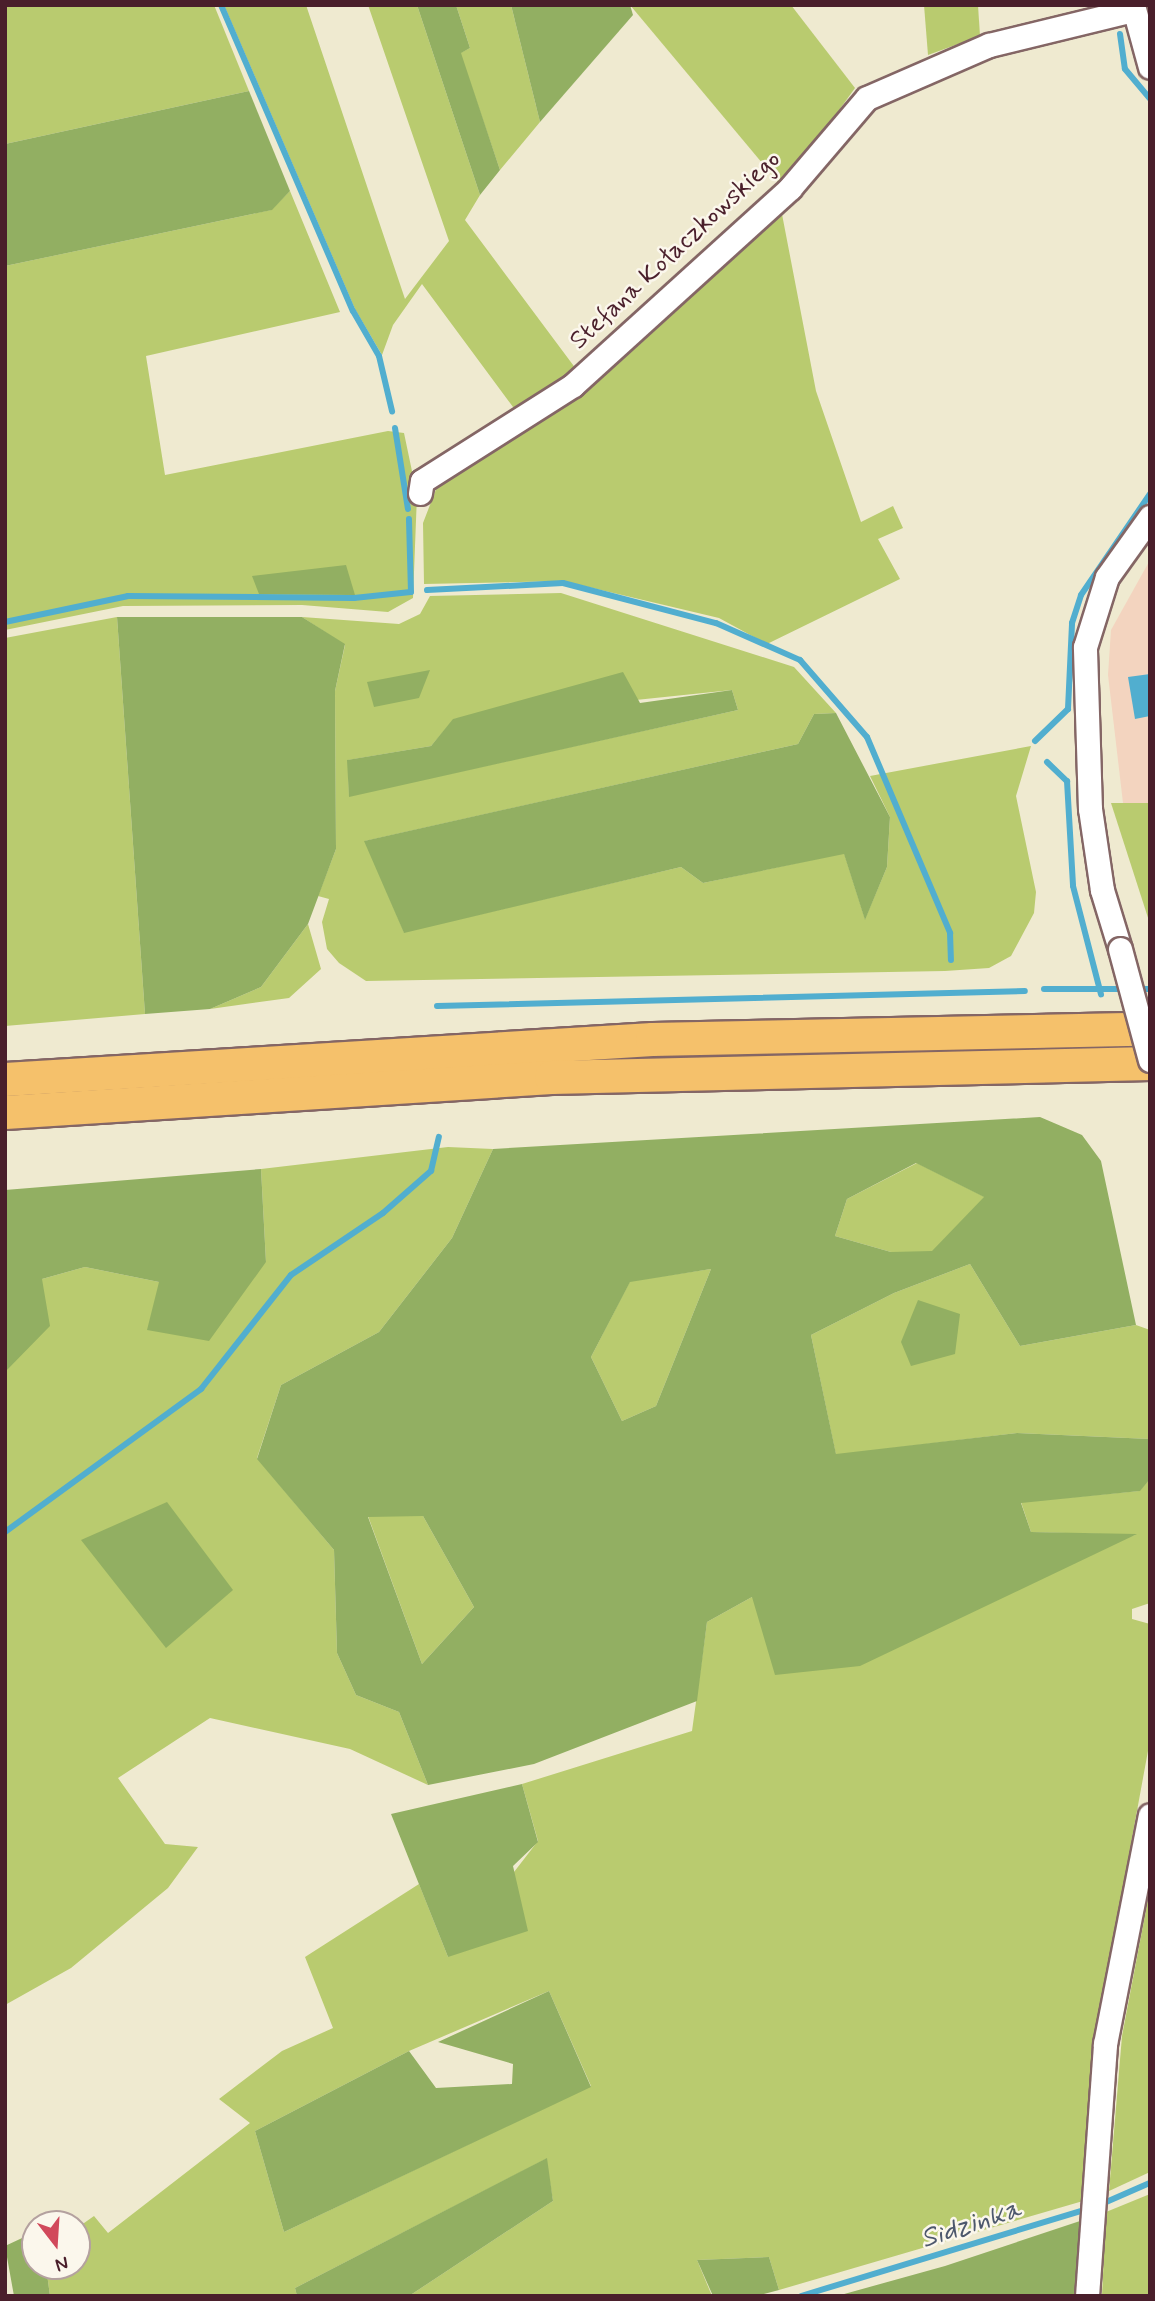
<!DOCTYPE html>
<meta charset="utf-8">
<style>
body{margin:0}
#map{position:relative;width:1155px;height:2301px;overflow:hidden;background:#efead0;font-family:Mynerve,sans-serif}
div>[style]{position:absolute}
.built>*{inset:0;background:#f3d4bf}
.green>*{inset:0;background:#b9cb6f}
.forest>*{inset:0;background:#92af62}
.water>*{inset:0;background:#51aecf}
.stream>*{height:6px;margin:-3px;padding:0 3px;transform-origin:3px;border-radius:3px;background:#51aecf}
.roads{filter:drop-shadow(2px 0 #846665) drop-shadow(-2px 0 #846665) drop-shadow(0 2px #846665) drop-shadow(0 -2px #846665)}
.minor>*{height:23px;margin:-11.5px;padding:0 11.5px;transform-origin:11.5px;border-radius:11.5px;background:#fff}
.highway>*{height:33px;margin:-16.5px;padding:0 16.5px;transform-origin:16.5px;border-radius:16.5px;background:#f5c16b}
.bridges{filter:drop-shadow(2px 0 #846665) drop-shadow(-2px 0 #846665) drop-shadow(0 2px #846665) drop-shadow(0 -2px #846665)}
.minor-bridge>*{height:23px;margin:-11.5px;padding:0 11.5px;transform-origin:11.5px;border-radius:11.5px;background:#fff}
span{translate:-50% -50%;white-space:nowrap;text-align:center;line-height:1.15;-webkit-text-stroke:5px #fbf7ec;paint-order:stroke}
.street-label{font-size:26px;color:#4a1f2b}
.water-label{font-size:28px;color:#4d586d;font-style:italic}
.frame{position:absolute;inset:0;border:7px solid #4a1f2b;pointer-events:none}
.north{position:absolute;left:21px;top:2210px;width:70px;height:70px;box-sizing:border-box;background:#fbf7ec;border:2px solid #b4a19f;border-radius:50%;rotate:163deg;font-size:19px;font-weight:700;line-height:28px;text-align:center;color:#4a1f2b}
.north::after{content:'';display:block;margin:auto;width:24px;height:32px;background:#d1495b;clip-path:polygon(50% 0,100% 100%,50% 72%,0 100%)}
</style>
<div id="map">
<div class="built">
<div style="clip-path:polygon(1150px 560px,1150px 803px,1123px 803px,1108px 675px,1111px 630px)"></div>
</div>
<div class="green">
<div style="clip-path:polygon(5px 5px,214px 5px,249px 91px,5px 144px)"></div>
<div style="clip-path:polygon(224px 5px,306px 5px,405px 299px,449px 241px,368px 5px,417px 5px,480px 195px,465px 220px,579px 373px,516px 411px,422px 284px,393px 325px,382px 355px,355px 309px)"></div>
<div style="clip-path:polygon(456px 5px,511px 5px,540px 122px,500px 170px,460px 53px,470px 48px)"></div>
<div style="clip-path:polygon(630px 5px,791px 5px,855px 88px,783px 188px)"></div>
<div style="clip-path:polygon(924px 5px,978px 5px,980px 36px,928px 55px)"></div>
<div style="clip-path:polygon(290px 191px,340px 312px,146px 356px,165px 475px,388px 431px,404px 433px,417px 495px,413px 598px,388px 612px,302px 605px,123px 606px,5px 630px,5px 266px,271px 210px)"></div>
<div style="clip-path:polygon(781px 209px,816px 391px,861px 522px,893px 506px,903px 528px,878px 539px,900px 579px,767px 644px,719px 618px,563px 581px,424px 584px,423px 523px,440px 479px)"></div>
<div style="clip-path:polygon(evenodd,561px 593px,794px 667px,836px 713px,814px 714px,798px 744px,365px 841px,404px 932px,681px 867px,703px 883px,844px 853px,865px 919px,887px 867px,890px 817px,870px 776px,1031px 746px,1016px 796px,1036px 892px,1034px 913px,1011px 956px,989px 968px,945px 971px,366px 981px,339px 963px,327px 949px,322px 922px,329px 899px,318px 896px,336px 849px,335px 691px,345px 645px,302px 617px,399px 624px,420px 614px,430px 596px,561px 593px,732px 690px,738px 710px,349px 796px,348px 760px,431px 746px,454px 719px,732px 690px)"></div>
<div style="clip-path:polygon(117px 617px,145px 1014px,5px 1026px,5px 638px)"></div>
<div style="clip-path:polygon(1111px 803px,1150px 803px,1150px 924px)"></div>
<div style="clip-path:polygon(308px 924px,321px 969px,289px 998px,210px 1009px,261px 987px)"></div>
<div style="clip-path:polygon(448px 1147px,493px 1149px,452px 1238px,379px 1332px,281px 1385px,257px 1458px,334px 1550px,337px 1653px,356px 1695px,399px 1712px,428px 1785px,350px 1749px,210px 1718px,118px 1778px,165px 1844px,198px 1847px,168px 1888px,71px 1968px,5px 2005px,5px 1372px,42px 1279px,85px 1267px,159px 1282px,266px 1262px,261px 1169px)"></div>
<div style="clip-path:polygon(917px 1163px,985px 1197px,932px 1252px,891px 1252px,835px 1236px,847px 1199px)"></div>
<div style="clip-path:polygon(970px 1264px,1020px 1346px,1136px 1325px,1150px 1330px,1150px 1439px,1017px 1433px,836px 1455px,811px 1335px,894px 1293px)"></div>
<div style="clip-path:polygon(711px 1269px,656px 1406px,622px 1421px,591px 1357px,630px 1281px)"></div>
<div style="clip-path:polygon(evenodd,1150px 1479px,1150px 1603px,1132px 1609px,1132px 1619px,1150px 1624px,1150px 1740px,1096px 2034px,1083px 2201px,779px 2290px,769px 2257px,697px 2260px,712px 2296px,409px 2296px,553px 2201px,546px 2159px,295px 2288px,297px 2296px,50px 2296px,46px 2266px,77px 2266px,77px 2228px,94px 2216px,108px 2233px,250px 2123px,219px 2099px,282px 2051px,333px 2028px,305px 1957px,419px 1884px,448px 1957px,538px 1841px,522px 1784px,692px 1731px,707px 1622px,752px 1597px,1135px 1535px,1031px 1532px,1021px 1502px,1139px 1491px,1150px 1479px,549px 1991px,591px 2086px,284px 2232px,255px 2131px,409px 2051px,549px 1991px)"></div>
<div style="clip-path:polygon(368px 1516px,423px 1516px,474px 1607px,422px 1664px)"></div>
<div style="clip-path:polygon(1150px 1889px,1150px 2172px,1109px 2191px,1122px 2036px)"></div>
<div style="clip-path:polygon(1150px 2194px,1150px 2296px,1102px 2296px,1106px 2212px)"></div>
</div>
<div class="forest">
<div style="clip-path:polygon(417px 5px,456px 5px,470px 48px,461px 53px,500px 170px,480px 195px)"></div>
<div style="clip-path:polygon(511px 5px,630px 5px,633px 15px,540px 122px)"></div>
<div style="clip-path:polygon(249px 91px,290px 191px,272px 210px,5px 266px,5px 144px)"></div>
<div style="clip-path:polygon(346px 565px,355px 595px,259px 594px,252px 576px)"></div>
<div style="clip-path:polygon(117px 617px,302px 617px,345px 644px,335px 691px,336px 849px,308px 924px,261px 987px,210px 1009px,145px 1014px)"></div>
<div style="clip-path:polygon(430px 670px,419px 698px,374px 707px,367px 682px)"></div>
<div style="clip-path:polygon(623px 672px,640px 703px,732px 690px,738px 710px,349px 797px,347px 760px,431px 746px,453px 719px)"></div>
<div style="clip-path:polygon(836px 713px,890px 817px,887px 867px,865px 920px,844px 854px,703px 883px,681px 867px,404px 933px,364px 841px,798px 744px,814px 714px)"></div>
<div style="clip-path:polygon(evenodd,1040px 1117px,1082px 1135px,1101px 1161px,1136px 1325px,1020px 1346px,970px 1264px,894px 1293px,811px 1335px,836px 1454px,1017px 1433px,1150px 1439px,1150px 1479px,1140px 1491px,1021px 1503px,1031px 1532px,1137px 1534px,860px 1666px,775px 1675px,752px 1597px,707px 1622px,697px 1701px,534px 1764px,428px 1785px,399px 1712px,356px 1695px,337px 1653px,334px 1550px,257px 1459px,281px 1385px,379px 1332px,452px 1238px,493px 1149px,1040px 1117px,916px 1163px,984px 1197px,932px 1251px,891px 1252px,835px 1236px,847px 1199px,916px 1163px,1040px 1117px,711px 1269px,656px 1406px,622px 1421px,591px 1357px,630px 1282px,711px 1269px,1040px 1117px,423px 1516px,474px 1607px,422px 1664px,368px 1517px,423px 1516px)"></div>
<div style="clip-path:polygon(261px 1169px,266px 1262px,209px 1341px,147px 1330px,159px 1282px,85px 1267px,42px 1279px,50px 1326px,5px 1372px,5px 1190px)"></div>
<div style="clip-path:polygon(918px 1300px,960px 1314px,955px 1354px,911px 1366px,901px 1342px)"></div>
<div style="clip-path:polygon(167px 1502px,233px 1590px,166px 1648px,81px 1540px)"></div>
<div style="clip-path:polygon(522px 1784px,538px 1842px,513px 1866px,528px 1931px,448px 1957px,391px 1814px)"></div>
<div style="clip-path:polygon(549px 1991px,591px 2087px,284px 2232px,255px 2131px,409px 2051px,436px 2088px,512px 2084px,513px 2064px,438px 2042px)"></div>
<div style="clip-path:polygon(547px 2158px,553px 2201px,409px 2296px,297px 2296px,295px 2288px)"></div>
<div style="clip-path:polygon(1080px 2221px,1080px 2296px,837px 2296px,945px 2266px)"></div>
<div style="clip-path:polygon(35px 2232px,35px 2266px,46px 2266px,50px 2296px,14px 2296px,5px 2246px)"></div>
<div style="clip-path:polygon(769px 2257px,779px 2290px,756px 2296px,713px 2296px,697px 2260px)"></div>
</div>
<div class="water">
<div style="clip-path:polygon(1150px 674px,1150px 716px,1135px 719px,1128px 677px)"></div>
</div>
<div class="stream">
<div style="left:221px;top:5px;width:333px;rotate:66.7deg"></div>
<div style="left:353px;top:311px;width:52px;rotate:60deg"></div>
<div style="left:379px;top:356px;width:57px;rotate:76.7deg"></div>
<div style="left:1120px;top:34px;width:35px;rotate:82deg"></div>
<div style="left:1125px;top:69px;width:39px;rotate:50deg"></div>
<div style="left:395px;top:428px;width:82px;rotate:80.9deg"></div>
<div style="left:427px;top:590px;width:136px;rotate:-2.9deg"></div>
<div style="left:563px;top:583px;width:158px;rotate:14.7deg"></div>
<div style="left:716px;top:623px;width:92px;rotate:23.8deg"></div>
<div style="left:800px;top:660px;width:102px;rotate:49deg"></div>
<div style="left:867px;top:737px;width:213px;rotate:67deg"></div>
<div style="left:950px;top:933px;width:27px;rotate:88deg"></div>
<div style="left:5px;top:622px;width:126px;rotate:-11.9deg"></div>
<div style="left:128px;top:596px;width:226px;rotate:0.5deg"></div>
<div style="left:354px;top:598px;width:57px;rotate:-6deg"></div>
<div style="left:411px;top:592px;width:73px;rotate:-91.6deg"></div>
<div style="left:1035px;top:741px;width:46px;rotate:-44.1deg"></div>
<div style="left:1068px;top:709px;width:86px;rotate:-87.3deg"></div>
<div style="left:1072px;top:623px;width:29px;rotate:-72deg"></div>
<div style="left:1081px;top:595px;width:122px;rotate:-55.7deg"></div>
<div style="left:1047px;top:762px;width:28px;rotate:44deg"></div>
<div style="left:1067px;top:781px;width:105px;rotate:86.7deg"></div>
<div style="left:1073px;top:886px;width:112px;rotate:75.5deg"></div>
<div style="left:1044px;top:989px;width:81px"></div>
<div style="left:1136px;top:989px;width:14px"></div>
<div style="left:437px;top:1006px;width:588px;rotate:-1.46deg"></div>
<div style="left:5px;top:1532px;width:243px;rotate:-36.1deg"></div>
<div style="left:201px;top:1389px;width:145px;rotate:-51.7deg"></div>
<div style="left:291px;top:1275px;width:111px;rotate:-34deg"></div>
<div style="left:383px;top:1213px;width:64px;rotate:-41.2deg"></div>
<div style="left:431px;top:1171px;width:35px;rotate:-77deg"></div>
<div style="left:1097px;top:2206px;width:58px;rotate:-23.5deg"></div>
<div style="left:801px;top:2296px;width:299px;rotate:-16.9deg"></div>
</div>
<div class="roads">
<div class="minor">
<div style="left:1133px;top:5px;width:64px;rotate:74.7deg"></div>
<div style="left:420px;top:493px;width:12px;rotate:-81deg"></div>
<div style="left:422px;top:481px;width:179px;rotate:-32.4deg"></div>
<div style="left:573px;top:385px;width:293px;rotate:-42.2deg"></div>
<div style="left:790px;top:188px;width:118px;rotate:-49.5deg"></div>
<div style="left:867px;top:98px;width:133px;rotate:-23.5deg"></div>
<div style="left:989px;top:45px;width:148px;rotate:-13.7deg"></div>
<div style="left:1120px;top:949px;width:62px;rotate:-107deg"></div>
<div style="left:1102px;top:890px;width:82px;rotate:-98.4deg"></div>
<div style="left:1090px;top:809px;width:162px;rotate:-91.8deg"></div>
<div style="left:1085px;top:647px;width:73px;rotate:-72.6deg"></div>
<div style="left:1107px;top:577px;width:74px;rotate:-54.4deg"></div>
<div style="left:1087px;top:2296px;width:253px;rotate:-85.9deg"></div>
<div style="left:1105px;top:2044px;width:233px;rotate:-78.9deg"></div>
</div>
<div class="highway">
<div style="left:5px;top:1079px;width:648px;rotate:-3.54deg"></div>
<div style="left:652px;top:1039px;width:498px;rotate:-1.2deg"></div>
<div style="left:5px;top:1112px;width:547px;rotate:-3.67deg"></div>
<div style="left:551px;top:1077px;width:599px;rotate:-1.34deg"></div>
</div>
</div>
<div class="bridges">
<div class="minor-bridge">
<div style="left:1120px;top:949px;width:115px;rotate:74.9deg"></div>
</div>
</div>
<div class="street-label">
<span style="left:676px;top:251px;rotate:-43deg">Stefana Kołaczkowskiego</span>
</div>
<div class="water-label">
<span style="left:971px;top:2225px;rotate:-18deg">Sidzinka</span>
</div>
<div class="frame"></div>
<div class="north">N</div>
</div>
